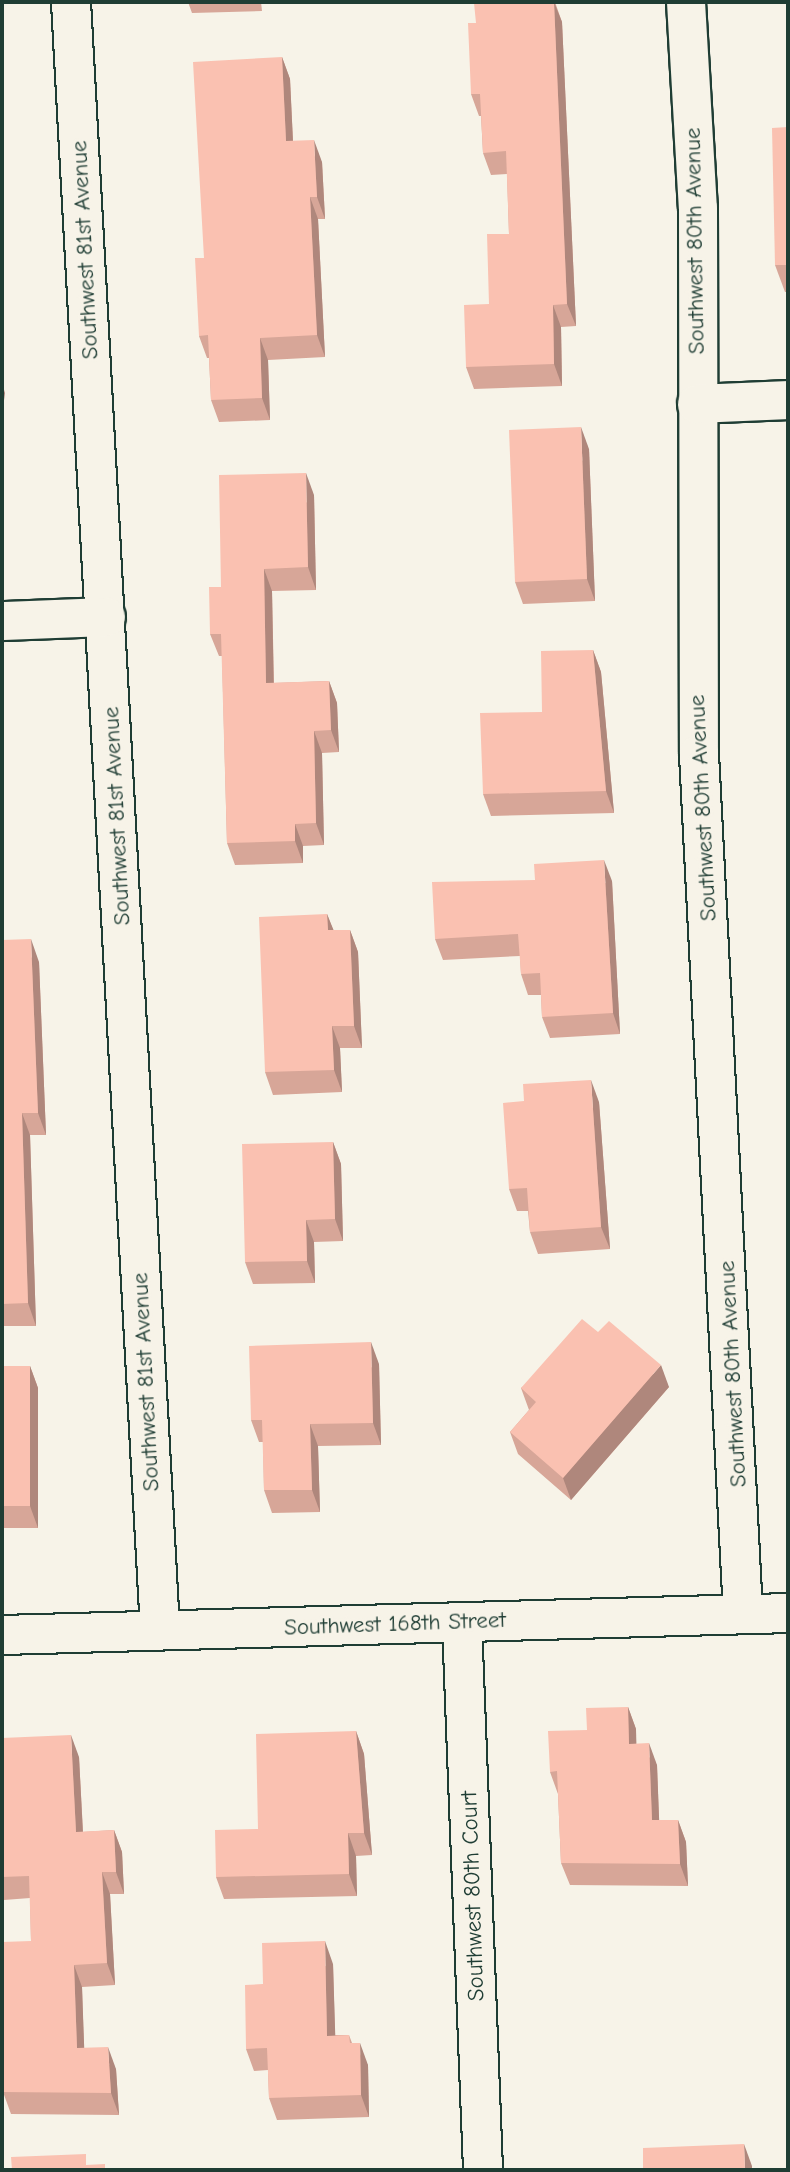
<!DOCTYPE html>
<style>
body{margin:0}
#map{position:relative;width:790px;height:2172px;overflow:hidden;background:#f7f3e8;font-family:"Comic Neue",sans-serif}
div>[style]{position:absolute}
.roads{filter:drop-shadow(2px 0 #1f3d34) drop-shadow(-2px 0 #1f3d34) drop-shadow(0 2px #1f3d34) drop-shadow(0 -2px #1f3d34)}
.street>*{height:38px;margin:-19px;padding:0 19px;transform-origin:19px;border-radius:19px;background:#f7f3e8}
.secondary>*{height:38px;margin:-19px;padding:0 19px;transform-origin:19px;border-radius:19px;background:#f7f3e8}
.wall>*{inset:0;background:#d7a698}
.shaded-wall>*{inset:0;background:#af877c}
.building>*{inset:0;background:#fac1b1}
span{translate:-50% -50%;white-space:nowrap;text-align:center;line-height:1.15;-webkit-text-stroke:6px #f7f3e8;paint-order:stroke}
.street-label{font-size:23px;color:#1f3d34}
.frame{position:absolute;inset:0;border:4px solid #1f3d34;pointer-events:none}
</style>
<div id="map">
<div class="roads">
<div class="street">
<div style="left:71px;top:2px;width:1630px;rotate:86.87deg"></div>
<div style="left:686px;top:2px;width:206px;rotate:86.7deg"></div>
<div style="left:698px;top:208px;width:546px;rotate:89.9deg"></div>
<div style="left:699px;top:754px;width:861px;rotate:87.07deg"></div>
<div style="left:697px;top:404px;width:91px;rotate:-2.5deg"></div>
<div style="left:2px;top:621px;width:104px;rotate:-2.2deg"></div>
<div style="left:462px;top:1623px;width:547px;rotate:87.8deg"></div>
</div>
<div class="secondary">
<div style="left:2px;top:1635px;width:786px;rotate:-1.6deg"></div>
</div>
</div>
<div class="wall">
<div style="clip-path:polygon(188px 2px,261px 2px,262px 11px,192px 13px)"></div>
<div style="clip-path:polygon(509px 2px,555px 2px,562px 22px,576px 326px,561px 327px,562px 386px,474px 389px,466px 367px,489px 304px,509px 234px,507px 174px,491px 175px,483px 153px,481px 116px,479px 116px,471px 94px,476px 23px)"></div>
<div style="clip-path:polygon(282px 57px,290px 79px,293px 141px,322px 162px,325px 219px,318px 219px,325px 357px,268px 360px,270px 420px,219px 422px,211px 400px,209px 358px,207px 358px,199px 336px,204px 258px)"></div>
<div style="clip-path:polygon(788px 127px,788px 292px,785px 292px,775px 265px)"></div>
<div style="clip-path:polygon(589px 449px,595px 601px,523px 604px,515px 582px)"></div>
<div style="clip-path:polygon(314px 495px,316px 590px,272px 591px,274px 683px,329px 681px,337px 703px,339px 752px,322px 753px,324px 845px,303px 846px,303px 863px,235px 865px,227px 843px,222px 656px,219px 656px,210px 634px,221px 587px)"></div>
<div style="clip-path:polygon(593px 650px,601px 672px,614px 813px,491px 816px,483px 794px,542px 712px)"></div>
<div style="clip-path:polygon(612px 881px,620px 1034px,550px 1038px,542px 1017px,541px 995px,528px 995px,521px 974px,520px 956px,443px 960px,435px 939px)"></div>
<div style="clip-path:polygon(327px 914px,333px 930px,350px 930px,358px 952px,362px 1048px,340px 1048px,342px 1092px,273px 1095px,265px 1072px)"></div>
<div style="clip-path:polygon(2px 940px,39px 962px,46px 1135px,30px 1135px,36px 1326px,2px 1326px)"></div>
<div style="clip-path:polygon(599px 1102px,610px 1249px,538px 1254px,530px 1232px,528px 1211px,517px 1211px,509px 1189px)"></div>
<div style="clip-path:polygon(333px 1142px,341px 1164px,343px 1241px,314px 1242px,315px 1283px,253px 1284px,245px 1262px)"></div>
<div style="clip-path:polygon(598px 1332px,669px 1387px,571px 1500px,518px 1454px,510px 1432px,529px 1410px,521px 1388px)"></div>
<div style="clip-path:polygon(379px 1364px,381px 1445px,318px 1446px,320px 1512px,272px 1513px,264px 1490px,263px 1442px,259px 1442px,251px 1420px)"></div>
<div style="clip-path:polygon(2px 1366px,30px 1366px,38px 1388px,38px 1528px,2px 1528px)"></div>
<div style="clip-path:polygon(628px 1707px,636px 1729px,636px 1744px,657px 1765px,659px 1820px,678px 1820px,686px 1842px,688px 1886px,570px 1885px,561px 1863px,558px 1794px,550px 1772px,587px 1730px)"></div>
<div style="clip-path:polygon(356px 1731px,364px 1754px,372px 1855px,356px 1856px,357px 1896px,224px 1899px,216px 1877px,258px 1829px)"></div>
<div style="clip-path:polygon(2px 1738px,79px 1757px,83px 1832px,114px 1830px,122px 1852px,124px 1894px,110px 1894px,115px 1985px,82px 1987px,84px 2048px,116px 2069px,119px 2115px,11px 2114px,3px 2092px,31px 1941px,30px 1898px,4px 1900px,2px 1895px)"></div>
<div style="clip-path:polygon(333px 1964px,335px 2035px,349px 2035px,352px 2043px,368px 2065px,369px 2117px,277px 2120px,269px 2098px,268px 2070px,254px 2071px,246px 2049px,263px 1984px)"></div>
</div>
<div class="shaded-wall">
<div style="clip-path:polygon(554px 2px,562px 22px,576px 326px,567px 304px)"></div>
<div style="clip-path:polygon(282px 57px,290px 79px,294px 164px,286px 141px)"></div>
<div style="clip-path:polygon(314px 140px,322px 162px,325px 219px,317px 197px)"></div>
<div style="clip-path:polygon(310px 197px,318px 219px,325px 357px,317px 335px)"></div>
<div style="clip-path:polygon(553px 305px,561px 327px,562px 386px,554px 364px)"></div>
<div style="clip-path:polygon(260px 338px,268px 360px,270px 420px,262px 398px)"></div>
<div style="clip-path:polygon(2px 383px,5px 393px,2px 416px)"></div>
<div style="clip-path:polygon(581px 427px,589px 449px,595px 601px,587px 579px)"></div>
<div style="clip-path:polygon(306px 473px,314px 495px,316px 590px,308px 567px)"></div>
<div style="clip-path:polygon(264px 569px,272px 591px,274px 705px,266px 683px)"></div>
<div style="clip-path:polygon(593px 650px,601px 672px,614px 813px,606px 791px)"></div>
<div style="clip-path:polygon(329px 681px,337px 703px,339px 752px,331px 730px)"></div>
<div style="clip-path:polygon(314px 731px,322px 753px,324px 845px,316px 823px)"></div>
<div style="clip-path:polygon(295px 824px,303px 846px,303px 863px,295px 841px)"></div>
<div style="clip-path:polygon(604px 860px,612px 881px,620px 1034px,613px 1013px)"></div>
<div style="clip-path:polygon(327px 914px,336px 936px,328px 930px)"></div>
<div style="clip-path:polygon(350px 930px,358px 952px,362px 1048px,354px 1026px)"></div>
<div style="clip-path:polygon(31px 939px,39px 962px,46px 1135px,38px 1113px)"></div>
<div style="clip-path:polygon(332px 1026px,340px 1048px,342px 1092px,334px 1070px)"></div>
<div style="clip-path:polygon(591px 1080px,599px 1102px,610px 1249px,601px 1227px)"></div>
<div style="clip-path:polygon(22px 1113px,30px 1135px,36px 1326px,28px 1303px)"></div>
<div style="clip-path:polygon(333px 1142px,341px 1164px,343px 1241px,335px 1219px)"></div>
<div style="clip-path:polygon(306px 1220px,314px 1242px,315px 1283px,307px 1261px)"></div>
<div style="clip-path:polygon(371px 1342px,379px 1364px,381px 1445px,373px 1423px)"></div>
<div style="clip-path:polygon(661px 1365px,669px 1387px,571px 1500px,563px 1478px)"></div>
<div style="clip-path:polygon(30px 1366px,38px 1388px,38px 1528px,30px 1506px)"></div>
<div style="clip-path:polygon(310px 1424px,318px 1446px,320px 1512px,312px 1490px)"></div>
<div style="clip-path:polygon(628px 1707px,636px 1729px,637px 1766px,629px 1744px)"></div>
<div style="clip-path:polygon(356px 1731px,364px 1754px,372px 1855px,364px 1833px)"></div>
<div style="clip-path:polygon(71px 1735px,79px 1757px,84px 1854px,76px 1832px)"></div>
<div style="clip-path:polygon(649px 1743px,657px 1765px,660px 1842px,652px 1820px)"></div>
<div style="clip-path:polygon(678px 1820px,686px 1842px,688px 1886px,680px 1864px)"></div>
<div style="clip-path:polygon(114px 1830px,122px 1852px,124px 1894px,116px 1872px)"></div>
<div style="clip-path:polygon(348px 1833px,356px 1856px,357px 1896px,349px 1874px)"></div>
<div style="clip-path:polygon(102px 1872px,110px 1894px,115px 1985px,107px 1963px)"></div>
<div style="clip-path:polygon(325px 1941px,333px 1964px,336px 2058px,327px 2036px)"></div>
<div style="clip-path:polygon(74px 1965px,82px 1987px,85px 2070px,77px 2048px)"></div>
<div style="clip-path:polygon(360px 2043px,368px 2065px,369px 2117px,361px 2095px)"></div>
<div style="clip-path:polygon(108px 2047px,116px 2069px,119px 2115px,111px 2093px)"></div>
<div style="clip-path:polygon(744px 2144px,752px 2166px,752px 2170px,745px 2170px)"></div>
</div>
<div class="building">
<div style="clip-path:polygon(509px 2px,554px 2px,567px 304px,553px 305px,554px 364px,466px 367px,464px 305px,489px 304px,487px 234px,509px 234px,506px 151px,483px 153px,480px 94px,471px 94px,468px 23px,476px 23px,474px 3px)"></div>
<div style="clip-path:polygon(282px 57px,286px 141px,314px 140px,317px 197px,310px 197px,317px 335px,260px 338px,262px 398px,211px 400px,208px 335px,199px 336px,195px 258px,204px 258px,193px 62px)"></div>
<div style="clip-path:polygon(788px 127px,788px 265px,775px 265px,772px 128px)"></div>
<div style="clip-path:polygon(581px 427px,587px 579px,515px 582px,509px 430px)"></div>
<div style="clip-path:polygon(306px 473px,308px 567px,264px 569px,266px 683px,329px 681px,331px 730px,314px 731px,316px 823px,295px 824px,295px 841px,227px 843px,221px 634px,210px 634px,209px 587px,221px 587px,219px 475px)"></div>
<div style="clip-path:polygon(593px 650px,606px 791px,483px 794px,480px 713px,542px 712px,541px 651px)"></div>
<div style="clip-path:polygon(604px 860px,613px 1013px,542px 1017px,540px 973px,521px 974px,518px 934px,435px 939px,432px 882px,535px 880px,534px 864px)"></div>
<div style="clip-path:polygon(327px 914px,328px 930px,350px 930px,354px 1026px,332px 1026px,334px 1070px,265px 1072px,259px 917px)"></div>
<div style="clip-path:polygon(31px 939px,38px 1113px,22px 1113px,28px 1303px,2px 1304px,2px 940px)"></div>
<div style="clip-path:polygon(591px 1080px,601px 1227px,530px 1232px,527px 1188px,509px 1189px,503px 1103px,524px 1101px,523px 1084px)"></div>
<div style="clip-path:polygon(333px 1142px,335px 1219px,306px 1220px,307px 1261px,245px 1262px,242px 1144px)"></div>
<div style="clip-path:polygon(582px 1319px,598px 1332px,609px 1321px,661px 1365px,563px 1478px,510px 1432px,536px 1402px,521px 1388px)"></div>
<div style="clip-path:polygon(371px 1342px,373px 1423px,310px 1424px,312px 1490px,264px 1490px,262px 1420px,251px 1420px,249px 1346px)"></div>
<div style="clip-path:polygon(2px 1366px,30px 1366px,30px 1506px,2px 1506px)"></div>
<div style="clip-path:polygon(628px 1707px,629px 1744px,649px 1743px,652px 1820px,678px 1820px,680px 1864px,561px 1863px,557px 1771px,550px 1772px,548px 1731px,587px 1730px,586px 1708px)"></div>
<div style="clip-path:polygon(356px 1731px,364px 1833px,348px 1833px,349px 1874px,216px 1877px,215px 1830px,258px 1829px,256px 1734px)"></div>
<div style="clip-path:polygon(71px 1735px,76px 1832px,114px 1830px,116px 1872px,102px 1872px,107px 1963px,74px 1965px,77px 2048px,108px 2047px,111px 2093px,3px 2092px,2px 1942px,31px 1941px,29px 1876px,2px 1877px,2px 1738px)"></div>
<div style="clip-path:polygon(325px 1941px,327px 2036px,349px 2035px,350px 2043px,360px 2043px,361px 2095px,269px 2098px,267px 2048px,246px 2049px,245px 1985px,263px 1984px,262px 1943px)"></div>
<div style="clip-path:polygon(744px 2144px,745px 2170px,643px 2170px,643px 2148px)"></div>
<div style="clip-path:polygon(86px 2154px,86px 2165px,105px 2164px,105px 2170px,12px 2170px,11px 2157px)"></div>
</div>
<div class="street-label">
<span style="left:695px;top:241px;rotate:-91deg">Southwest 80th Avenue</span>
<span style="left:85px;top:250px;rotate:-93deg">Southwest 81st Avenue</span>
<span style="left:703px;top:808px;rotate:-93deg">Southwest 80th Avenue</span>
<span style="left:117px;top:816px;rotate:-93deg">Southwest 81st Avenue</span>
<span style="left:733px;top:1374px;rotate:-93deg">Southwest 80th Avenue</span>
<span style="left:146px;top:1382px;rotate:-93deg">Southwest 81st Avenue</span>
<span style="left:395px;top:1624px;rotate:-2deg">Southwest 168th Street</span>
<span style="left:473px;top:1896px;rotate:-92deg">Southwest 80th Court</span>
</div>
<div class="frame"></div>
</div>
